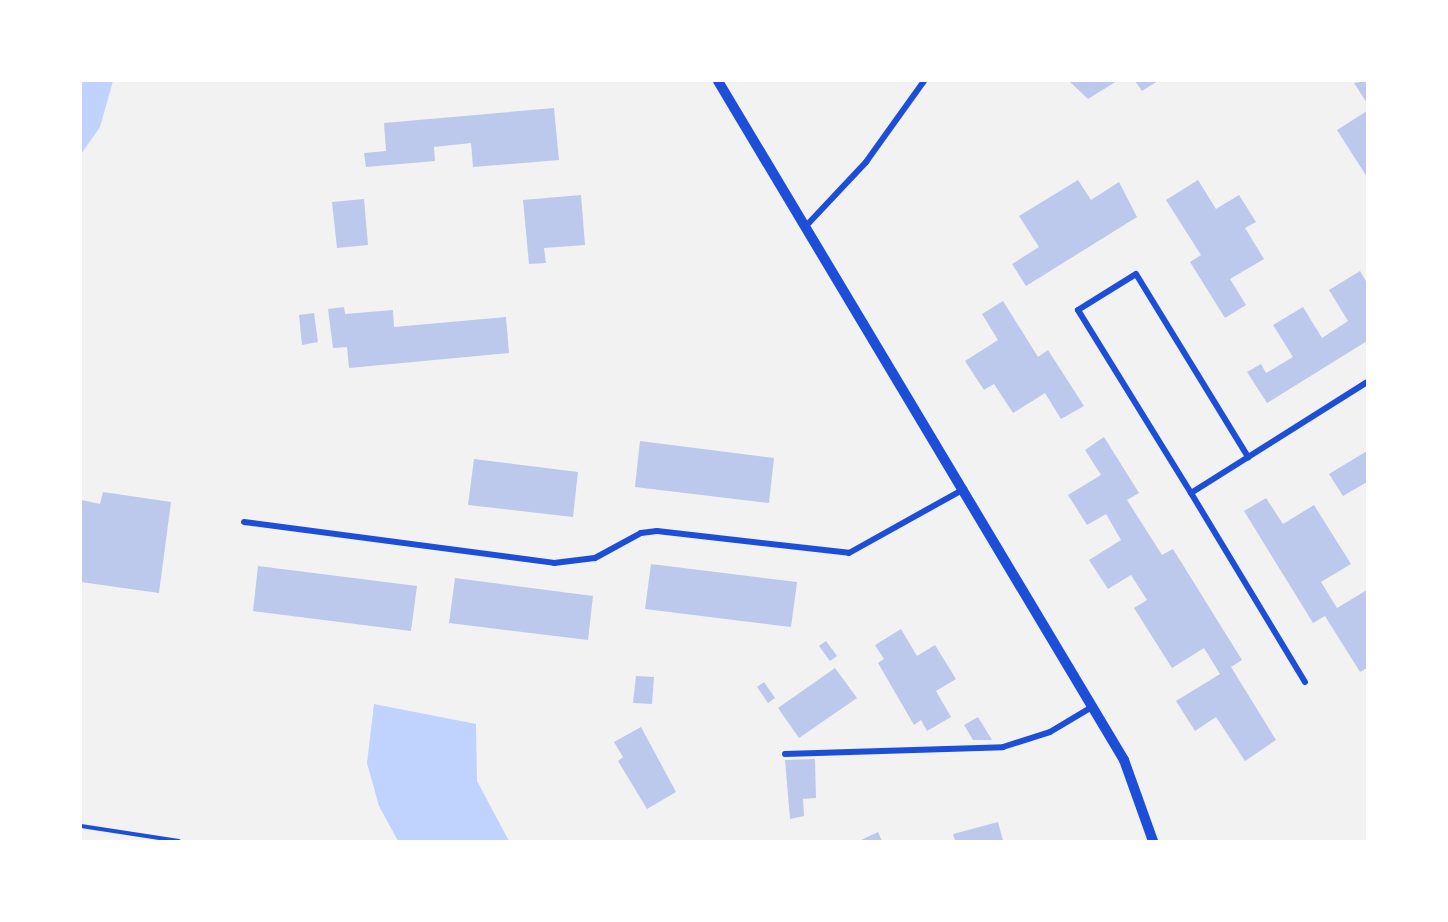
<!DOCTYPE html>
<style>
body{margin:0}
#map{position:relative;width:1448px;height:922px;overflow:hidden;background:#f2f2f2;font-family:Quicksand,sans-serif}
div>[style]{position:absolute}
.water>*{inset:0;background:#bfd3fe}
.building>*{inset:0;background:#bdc9ec}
.path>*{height:4px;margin:-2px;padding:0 2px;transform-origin:2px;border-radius:2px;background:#1d4ed8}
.minor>*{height:6px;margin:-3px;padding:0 3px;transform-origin:3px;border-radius:3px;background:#1d4ed8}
.tertiary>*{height:10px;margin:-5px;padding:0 5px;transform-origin:5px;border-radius:5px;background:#1d4ed8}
span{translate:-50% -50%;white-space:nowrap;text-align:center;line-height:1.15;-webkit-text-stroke:5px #fff;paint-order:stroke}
.frame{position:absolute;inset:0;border:82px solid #fff;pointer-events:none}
</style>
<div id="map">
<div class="water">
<div style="clip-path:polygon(81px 81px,113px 81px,100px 127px,81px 154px)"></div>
<div style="clip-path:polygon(374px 704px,476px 724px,477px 781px,509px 841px,398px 841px,379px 806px,367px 763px)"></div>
</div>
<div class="building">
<div style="clip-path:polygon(1069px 81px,1117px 81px,1088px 99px)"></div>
<div style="clip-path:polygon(1135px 81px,1158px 81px,1142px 91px)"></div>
<div style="clip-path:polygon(1367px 81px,1367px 103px,1354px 83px)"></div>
<div style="clip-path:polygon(554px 108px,559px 160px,473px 167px,471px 143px,434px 147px,435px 161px,366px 167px,364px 153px,386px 151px,384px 123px)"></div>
<div style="clip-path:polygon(1367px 111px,1367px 177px,1337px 130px)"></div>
<div style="clip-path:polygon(1078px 180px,1091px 200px,1119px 182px,1137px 217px,1026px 286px,1012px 264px,1039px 247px,1019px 216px)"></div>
<div style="clip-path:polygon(1198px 180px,1216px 209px,1239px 195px,1256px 222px,1245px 228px,1264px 259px,1230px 279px,1246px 305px,1225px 318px,1190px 262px,1201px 255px,1166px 200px)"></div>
<div style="clip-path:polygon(581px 195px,585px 245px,544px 248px,546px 263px,529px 264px,523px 200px)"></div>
<div style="clip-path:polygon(364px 199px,368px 245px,337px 248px,332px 202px)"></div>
<div style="clip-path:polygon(1360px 271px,1367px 283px,1367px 341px,1267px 403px,1247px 372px,1261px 364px,1266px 373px,1293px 357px,1273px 325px,1303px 307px,1322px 338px,1348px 321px,1329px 290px)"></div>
<div style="clip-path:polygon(1003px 301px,1038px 357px,1048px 350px,1084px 406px,1061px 419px,1045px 393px,1013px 413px,994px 384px,984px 390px,965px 361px,998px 340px,982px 314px)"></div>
<div style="clip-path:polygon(344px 307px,345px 314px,393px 310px,394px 327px,506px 317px,509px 353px,349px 368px,347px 347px,333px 348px,328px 309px)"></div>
<div style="clip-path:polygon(314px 313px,318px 342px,302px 345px,299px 315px)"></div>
<div style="clip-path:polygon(1104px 437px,1139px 493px,1127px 500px,1162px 555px,1173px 549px,1242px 660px,1231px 667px,1276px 740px,1245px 761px,1216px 717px,1195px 731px,1176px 701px,1220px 674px,1204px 648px,1172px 668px,1134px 608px,1147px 600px,1131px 575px,1108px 589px,1089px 560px,1121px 540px,1106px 514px,1087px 525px,1068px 495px,1101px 475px,1085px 450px)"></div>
<div style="clip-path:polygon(640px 441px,774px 458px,769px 503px,635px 487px)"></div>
<div style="clip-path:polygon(1367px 451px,1367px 482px,1343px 496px,1329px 474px)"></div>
<div style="clip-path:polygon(474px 459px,578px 472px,573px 517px,468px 505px)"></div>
<div style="clip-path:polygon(103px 492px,171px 502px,159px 593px,81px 582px,82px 500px,100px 504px)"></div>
<div style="clip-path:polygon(1266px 498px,1283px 524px,1314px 505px,1351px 564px,1321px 582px,1337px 608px,1367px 590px,1367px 668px,1360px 672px,1325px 616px,1313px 623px,1244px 511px)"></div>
<div style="clip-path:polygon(651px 564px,797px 582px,791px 627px,645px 609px)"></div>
<div style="clip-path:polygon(258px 566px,417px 586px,411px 631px,253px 611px)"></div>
<div style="clip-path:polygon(455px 578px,593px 596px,588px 640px,449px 623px)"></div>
<div style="clip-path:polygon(901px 629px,917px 656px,935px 645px,956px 679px,936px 691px,951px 717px,927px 731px,921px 720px,914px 725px,878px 663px,884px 659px,875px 645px)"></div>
<div style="clip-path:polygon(826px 641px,837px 656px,830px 661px,819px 646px)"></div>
<div style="clip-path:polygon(835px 668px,857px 698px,799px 738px,778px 708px)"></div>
<div style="clip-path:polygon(636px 676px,654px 677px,652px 704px,633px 703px)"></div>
<div style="clip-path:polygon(764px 682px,775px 698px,768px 703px,757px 687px)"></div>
<div style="clip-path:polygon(978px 717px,992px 740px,973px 740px,964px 725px)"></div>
<div style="clip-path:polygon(641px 727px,676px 792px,647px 809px,618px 761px,623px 757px,614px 742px)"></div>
<div style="clip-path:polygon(815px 759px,816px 798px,803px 799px,804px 816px,790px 819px,785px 760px)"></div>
<div style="clip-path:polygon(998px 822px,1003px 841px,955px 841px,953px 834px)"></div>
<div style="clip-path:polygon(878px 832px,882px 841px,859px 841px)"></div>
</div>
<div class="path">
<div style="left:81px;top:826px;width:99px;rotate:8.7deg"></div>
</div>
<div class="minor">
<div style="left:806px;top:226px;width:88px;rotate:-46.8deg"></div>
<div style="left:866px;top:162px;width:100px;rotate:-54.4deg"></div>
<div style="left:1191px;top:493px;width:215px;rotate:-121.7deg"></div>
<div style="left:1078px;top:310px;width:68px;rotate:-31.8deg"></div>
<div style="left:1136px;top:274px;width:215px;rotate:58.5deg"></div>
<div style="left:244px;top:522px;width:313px;rotate:7.5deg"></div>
<div style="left:554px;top:563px;width:41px;rotate:-7deg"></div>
<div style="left:595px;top:558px;width:52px;rotate:-28.5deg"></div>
<div style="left:641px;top:533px;width:16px;rotate:-7deg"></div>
<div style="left:657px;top:531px;width:193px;rotate:6.5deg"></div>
<div style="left:849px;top:553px;width:132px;rotate:-29.1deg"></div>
<div style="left:1305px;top:682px;width:221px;rotate:-121.1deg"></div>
<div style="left:1191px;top:493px;width:208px;rotate:-32.2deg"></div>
<div style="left:785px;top:754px;width:218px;rotate:-1.8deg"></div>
<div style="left:1003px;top:747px;width:49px;rotate:-17.7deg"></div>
<div style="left:1050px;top:732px;width:49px;rotate:-30.8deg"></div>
</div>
<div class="tertiary">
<div style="left:718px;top:81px;width:791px;rotate:59.12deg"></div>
<div style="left:1124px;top:760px;width:86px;rotate:70.3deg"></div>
</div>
<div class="frame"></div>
</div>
